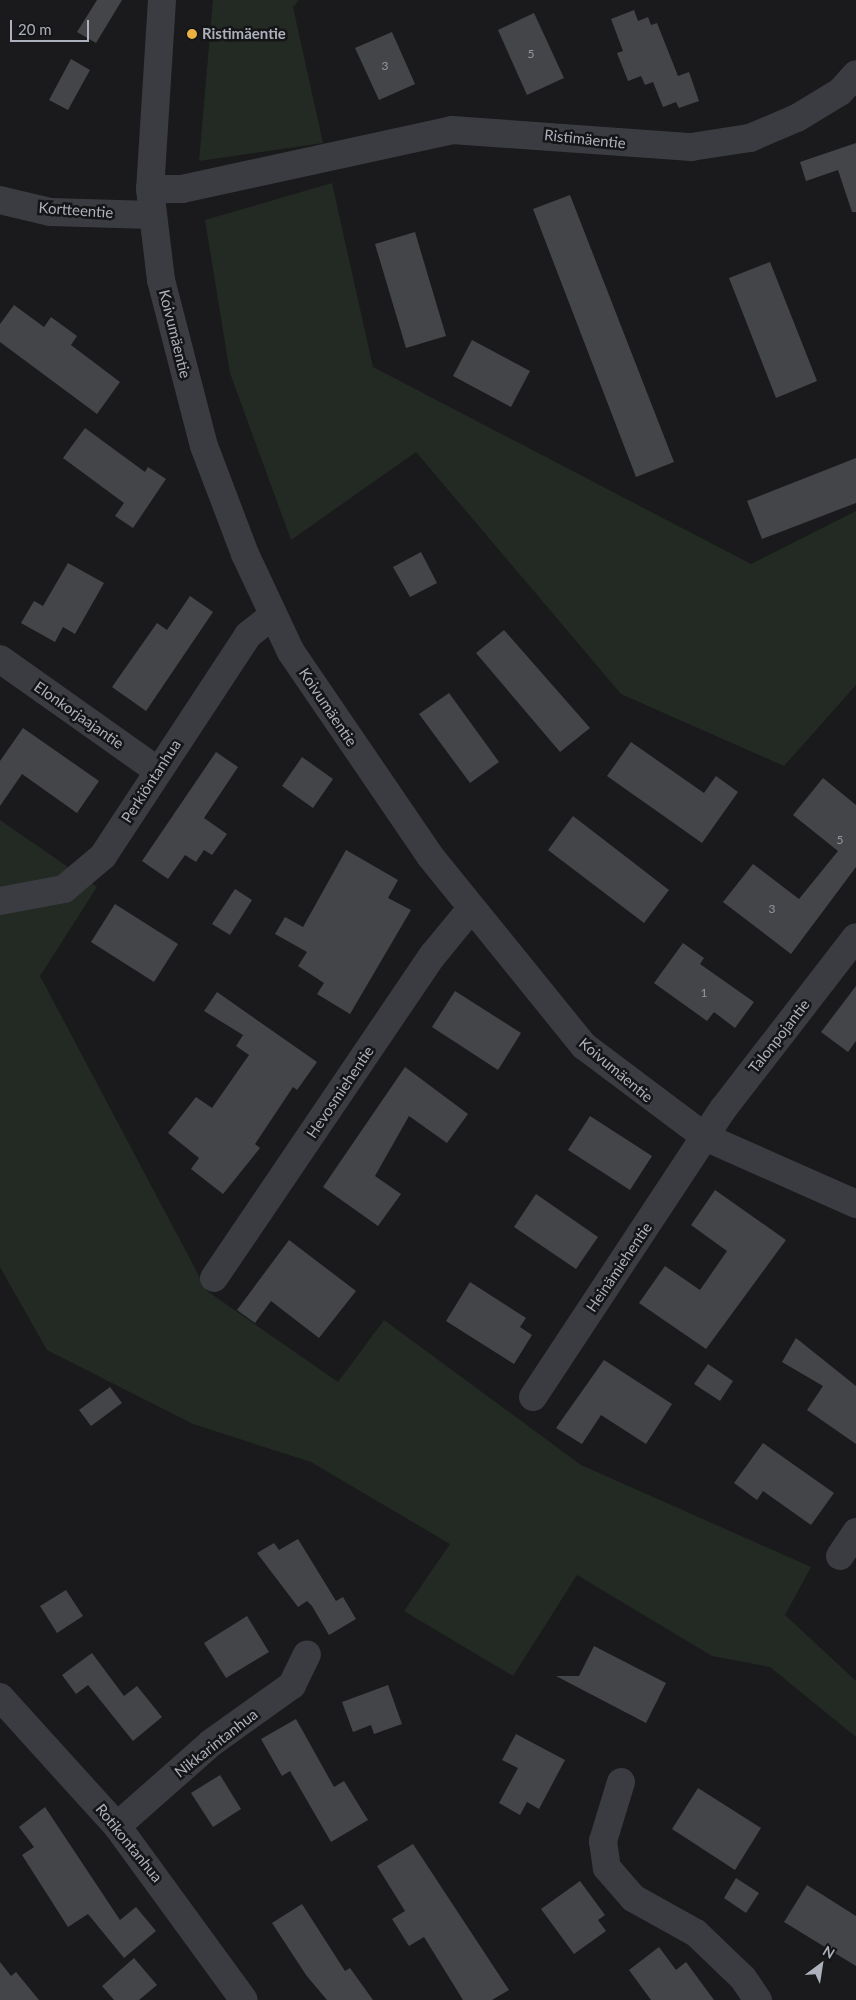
<!DOCTYPE html>
<meta charset="utf-8">
<style>
body{margin:0}
#map{position:relative;width:856px;height:2000px;overflow:hidden;background:#1a1a1c;font-family:Lato,sans-serif}
div>[style]{position:absolute}
.green>*{inset:0;background:#222a23}
.building>*{inset:0;background:#444549}
.minor>*{height:28px;margin:-14px;padding:0 14px;transform-origin:14px;border-radius:14px;background:#3b3c41}
.dots>*{width:14px;height:14px;translate:-50% -50%;box-sizing:border-box;border:2px solid #151517;border-radius:50%}
span{translate:-50% -50%;white-space:nowrap;text-align:center;line-height:1.15;-webkit-text-stroke:5px #151517;paint-order:stroke}
.number-label{font-size:12px;color:#93969e}
.number-label span{-webkit-text-stroke-width:0}
.poi-label{font-size:15px;color:#adb1bb;font-weight:700}
.left{translate:0 -50%;text-align:left}
.street-label{font-size:15px;color:#adb1bb}
.north{position:absolute;left:796px;top:1940px;width:50px;height:50px;-webkit-text-stroke:4px #151517;paint-order:stroke;rotate:31deg;font-size:14px;font-weight:700;line-height:20px;text-align:center;color:#adb1bb}
.north::after{content:'';display:block;margin:auto;width:18px;height:22px;background:#adb1bb;clip-path:polygon(50% 0,100% 100%,50% 72%,0 100%)}
.scale{position:absolute;left:10px;top:20px;width:79px;height:22px;box-sizing:border-box;border:2px solid #adb1bb;border-top:0;padding-left:6px;font-size:15px;line-height:18px;white-space:nowrap;color:#adb1bb;-webkit-text-stroke:4px #151517;paint-order:stroke}
</style>
<div id="map">
<div class="green">
<div style="clip-path:polygon(213px 0,299px 0,293px 7px,323px 143px,199px 161px)"></div>
<div style="clip-path:polygon(332px 183px,373px 367px,751px 564px,856px 511px,856px 685px,784px 766px,621px 694px,416px 452px,291px 540px,230px 373px,205px 220px)"></div>
<div style="clip-path:polygon(0 820px,97px 887px,40px 976px,207px 1291px,338px 1382px,384px 1320px,581px 1465px,811px 1567px,785px 1615px,856px 1681px,856px 1737px,770px 1667px,712px 1656px,577px 1575px,513px 1676px,404px 1611px,450px 1544px,311px 1462px,193px 1424px,47px 1350px,0 1267px)"></div>
</div>
<div class="building">
<div style="clip-path:polygon(97px 0,122px 0,96px 43px,77px 32px)"></div>
<div style="clip-path:polygon(634px 10px,638px 21px,648px 17px,651px 25px,657px 23px,678px 76px,689px 72px,699px 101px,679px 108px,676px 102px,663px 107px,653px 82px,645px 85px,641px 76px,628px 81px,617px 53px,623px 51px,611px 19px)"></div>
<div style="clip-path:polygon(534px 13px,564px 78px,527px 95px,498px 30px)"></div>
<div style="clip-path:polygon(392px 32px,415px 84px,379px 100px,355px 48px)"></div>
<div style="clip-path:polygon(71px 59px,90px 70px,68px 110px,49px 100px)"></div>
<div style="clip-path:polygon(856px 143px,856px 212px,852px 212px,838px 170px,806px 181px,800px 162px)"></div>
<div style="clip-path:polygon(570px 195px,674px 462px,636px 477px,533px 209px)"></div>
<div style="clip-path:polygon(415px 232px,446px 336px,406px 348px,375px 244px)"></div>
<div style="clip-path:polygon(770px 262px,817px 381px,776px 398px,729px 278px)"></div>
<div style="clip-path:polygon(14px 305px,44px 327px,51px 317px,77px 336px,71px 345px,120px 382px,97px 414px,0 342px,0 324px)"></div>
<div style="clip-path:polygon(472px 340px,530px 371px,511px 407px,453px 376px)"></div>
<div style="clip-path:polygon(85px 428px,145px 472px,148px 467px,166px 479px,133px 528px,115px 516px,124px 503px,63px 458px)"></div>
<div style="clip-path:polygon(856px 458px,856px 503px,762px 539px,747px 501px)"></div>
<div style="clip-path:polygon(421px 552px,437px 583px,410px 597px,393px 567px)"></div>
<div style="clip-path:polygon(68px 563px,104px 583px,75px 634px,63px 627px,55px 642px,21px 623px,34px 601px,43px 606px)"></div>
<div style="clip-path:polygon(190px 596px,213px 612px,146px 711px,112px 687px,157px 623px,167px 630px)"></div>
<div style="clip-path:polygon(504px 630px,590px 728px,560px 752px,476px 653px)"></div>
<div style="clip-path:polygon(449px 693px,499px 762px,470px 783px,419px 714px)"></div>
<div style="clip-path:polygon(23px 728px,99px 781px,77px 813px,22px 774px,0 806px,0 761px)"></div>
<div style="clip-path:polygon(631px 742px,704px 793px,716px 776px,738px 792px,702px 843px,607px 776px)"></div>
<div style="clip-path:polygon(216px 752px,238px 767px,204px 818px,227px 834px,212px 855px,204px 850px,196px 862px,185px 855px,168px 879px,142px 861px)"></div>
<div style="clip-path:polygon(302px 757px,333px 779px,313px 808px,282px 786px)"></div>
<div style="clip-path:polygon(823px 778px,856px 805px,856px 867px,791px 954px,723px 902px,753px 864px,799px 899px,838px 851px,793px 815px)"></div>
<div style="clip-path:polygon(573px 816px,669px 890px,644px 923px,548px 850px)"></div>
<div style="clip-path:polygon(346px 850px,398px 880px,388px 898px,411px 910px,350px 1014px,317px 994px,324px 983px,298px 966px,307px 952px,275px 934px,285px 917px,303px 927px)"></div>
<div style="clip-path:polygon(235px 889px,252px 900px,230px 935px,212px 924px)"></div>
<div style="clip-path:polygon(115px 904px,178px 944px,154px 982px,91px 942px)"></div>
<div style="clip-path:polygon(683px 943px,704px 958px,700px 964px,754px 1002px,735px 1028px,714px 1012px,707px 1021px,654px 983px)"></div>
<div style="clip-path:polygon(856px 986px,856px 1041px,848px 1052px,821px 1032px)"></div>
<div style="clip-path:polygon(455px 991px,521px 1033px,498px 1070px,432px 1027px)"></div>
<div style="clip-path:polygon(217px 992px,317px 1062px,297px 1090px,293px 1087px,255px 1144px,260px 1148px,223px 1194px,191px 1169px,199px 1158px,168px 1133px,196px 1097px,212px 1108px,249px 1055px,236px 1046px,243px 1035px,204px 1011px)"></div>
<div style="clip-path:polygon(405px 1067px,468px 1114px,447px 1143px,409px 1116px,375px 1176px,401px 1194px,378px 1226px,323px 1187px)"></div>
<div style="clip-path:polygon(590px 1116px,652px 1156px,630px 1190px,568px 1150px)"></div>
<div style="clip-path:polygon(715px 1190px,786px 1240px,706px 1349px,639px 1303px,665px 1266px,700px 1290px,727px 1251px,691px 1225px)"></div>
<div style="clip-path:polygon(536px 1194px,598px 1237px,576px 1269px,514px 1227px)"></div>
<div style="clip-path:polygon(289px 1240px,356px 1291px,319px 1338px,271px 1301px,255px 1323px,237px 1310px)"></div>
<div style="clip-path:polygon(470px 1282px,526px 1318px,520px 1327px,532px 1335px,514px 1364px,446px 1321px)"></div>
<div style="clip-path:polygon(796px 1338px,856px 1386px,856px 1444px,807px 1410px,823px 1386px,782px 1362px)"></div>
<div style="clip-path:polygon(604px 1360px,672px 1404px,646px 1444px,601px 1415px,582px 1444px,556px 1428px)"></div>
<div style="clip-path:polygon(708px 1364px,733px 1381px,720px 1401px,694px 1384px)"></div>
<div style="clip-path:polygon(110px 1387px,122px 1403px,91px 1426px,79px 1410px)"></div>
<div style="clip-path:polygon(763px 1443px,834px 1493px,811px 1525px,763px 1491px,757px 1500px,734px 1483px)"></div>
<div style="clip-path:polygon(298px 1539px,336px 1601px,343px 1597px,356px 1619px,329px 1635px,312px 1606px,307px 1601px,298px 1607px,257px 1553px,274px 1543px,279px 1550px)"></div>
<div style="clip-path:polygon(66px 1590px,83px 1616px,57px 1633px,40px 1606px)"></div>
<div style="clip-path:polygon(247px 1616px,269px 1652px,226px 1678px,204px 1643px)"></div>
<div style="clip-path:polygon(594px 1646px,666px 1683px,646px 1723px,556px 1676px,579px 1676px)"></div>
<div style="clip-path:polygon(92px 1653px,124px 1696px,137px 1686px,162px 1717px,133px 1741px,88px 1685px,76px 1694px,62px 1675px)"></div>
<div style="clip-path:polygon(388px 1685px,402px 1724px,374px 1734px,371px 1725px,353px 1732px,342px 1702px)"></div>
<div style="clip-path:polygon(296px 1719px,334px 1787px,344px 1781px,368px 1820px,331px 1842px,290px 1771px,282px 1776px,261px 1739px)"></div>
<div style="clip-path:polygon(516px 1734px,565px 1760px,539px 1809px,527px 1802px,520px 1815px,499px 1803px,518px 1768px,502px 1760px)"></div>
<div style="clip-path:polygon(220px 1775px,241px 1809px,213px 1827px,191px 1793px)"></div>
<div style="clip-path:polygon(698px 1788px,761px 1828px,735px 1870px,672px 1829px)"></div>
<div style="clip-path:polygon(45px 1807px,120px 1920px,136px 1907px,156px 1931px,124px 1958px,88px 1914px,68px 1927px,22px 1855px,34px 1847px,19px 1827px)"></div>
<div style="clip-path:polygon(413px 1844px,509px 1990px,492px 2000px,463px 2000px,424px 1937px,409px 1946px,392px 1919px,405px 1911px,377px 1866px)"></div>
<div style="clip-path:polygon(736px 1878px,759px 1893px,746px 1913px,724px 1898px)"></div>
<div style="clip-path:polygon(580px 1881px,605px 1915px,598px 1920px,606px 1931px,574px 1954px,541px 1909px)"></div>
<div style="clip-path:polygon(807px 1885px,856px 1916px,856px 1966px,784px 1922px)"></div>
<div style="clip-path:polygon(302px 1904px,345px 1971px,350px 1968px,373px 2000px,327px 2000px,306px 1975px,272px 1923px)"></div>
<div style="clip-path:polygon(659px 1947px,676px 1970px,686px 1962px,714px 2000px,651px 2000px,629px 1970px)"></div>
<div style="clip-path:polygon(134px 1958px,157px 1985px,139px 2000px,114px 2000px,102px 1986px)"></div>
<div style="clip-path:polygon(0 1962px,11px 1976px,16px 1972px,39px 2000px,0 2000px)"></div>
</div>
<div class="minor">
<div style="left:162px;top:0;width:189px;rotate:93.6deg"></div>
<div style="left:150px;top:189px;width:92px;rotate:83.1deg"></div>
<div style="left:161px;top:280px;width:171px;rotate:75.5deg"></div>
<div style="left:204px;top:446px;width:116px;rotate:69.2deg"></div>
<div style="left:245px;top:554px;width:108px;rotate:64.9deg"></div>
<div style="left:291px;top:652px;width:247px;rotate:55.7deg"></div>
<div style="left:430px;top:856px;width:245px;rotate:51deg"></div>
<div style="left:584px;top:1046px;width:151px;rotate:36.9deg"></div>
<div style="left:705px;top:1137px;width:165px;rotate:23.9deg"></div>
<div style="left:150px;top:189px;width:32px"></div>
<div style="left:182px;top:189px;width:276px;rotate:-12.3deg"></div>
<div style="left:452px;top:130px;width:240px;rotate:4.1deg"></div>
<div style="left:691px;top:147px;width:60px;rotate:-8.7deg"></div>
<div style="left:750px;top:138px;width:51px;rotate:-23.1deg"></div>
<div style="left:797px;top:118px;width:50px;rotate:-31.2deg"></div>
<div style="left:840px;top:92px;width:24px;rotate:-48deg"></div>
<div style="left:0;top:200px;width:51px;rotate:13.5deg"></div>
<div style="left:50px;top:212px;width:102px;rotate:1.7deg"></div>
<div style="left:0;top:659px;width:194px;rotate:35.3deg"></div>
<div style="left:0;top:901px;width:65px;rotate:-10.6deg"></div>
<div style="left:64px;top:889px;width:51px;rotate:-40.2deg"></div>
<div style="left:103px;top:856px;width:264px;rotate:-56.7deg"></div>
<div style="left:248px;top:635px;width:31px;rotate:-38deg"></div>
<div style="left:214px;top:1278px;width:390px;rotate:-55.9deg"></div>
<div style="left:433px;top:955px;width:58px;rotate:-50.6deg"></div>
<div style="left:533px;top:1397px;width:345px;rotate:-56.6deg"></div>
<div style="left:723px;top:1109px;width:217px;rotate:-52.3deg"></div>
<div style="left:840px;top:1556px;width:29px;rotate:-56deg"></div>
<div style="left:0;top:1697px;width:174px;rotate:47.8deg"></div>
<div style="left:117px;top:1826px;width:215px;rotate:53.9deg"></div>
<div style="left:621px;top:1782px;width:62px;rotate:107deg"></div>
<div style="left:603px;top:1841px;width:27px;rotate:82deg"></div>
<div style="left:607px;top:1868px;width:40px;rotate:49deg"></div>
<div style="left:633px;top:1898px;width:72px;rotate:29.1deg"></div>
<div style="left:696px;top:1933px;width:65px;rotate:43.8deg"></div>
<div style="left:743px;top:1978px;width:27px;rotate:56deg"></div>
<div style="left:117px;top:1826px;width:125px;rotate:-41.4deg"></div>
<div style="left:211px;top:1743px;width:100px;rotate:-35.6deg"></div>
<div style="left:292px;top:1685px;width:34px;rotate:-64deg"></div>
</div>
<div class="dots">
<div style="left:192px;top:34px;background:#ebb243"></div>
</div>
<div class="number-label">
<span style="left:531px;top:54px">5</span>
<span style="left:385px;top:66px">3</span>
<span style="left:840px;top:840px">5</span>
<span style="left:772px;top:909px">3</span>
<span style="left:704px;top:993px">1</span>
</div>
<div class="poi-label">
<span class="left" style="left:202px;top:34px">Ristimäentie</span>
</div>
<div class="street-label">
<span style="left:585px;top:139px;rotate:6deg">Ristimäentie</span>
<span style="left:76px;top:210px;rotate:4deg">Kortteentie</span>
<span style="left:175px;top:334px;rotate:76deg">Koivumäentie</span>
<span style="left:328px;top:707px;rotate:56deg">Koivumäentie</span>
<span style="left:79px;top:715px;rotate:35deg">Elonkorjaajantie</span>
<span style="left:151px;top:781px;rotate:-57deg">Perkiöntanhua</span>
<span style="left:779px;top:1036px;rotate:-52deg">Talonpojantie</span>
<span style="left:616px;top:1070px;rotate:40deg">Koivumäentie</span>
<span style="left:340px;top:1092px;rotate:-56deg">Hevosmiehentie</span>
<span style="left:619px;top:1267px;rotate:-56deg">Heinämiehentie</span>
<span style="left:216px;top:1743px;rotate:-38deg">Nikkarintanhua</span>
<span style="left:129px;top:1843px;rotate:51deg">Rotikontanhua</span>
</div>
<div class="north">N</div>
<div class="scale">20 m</div>
</div>
